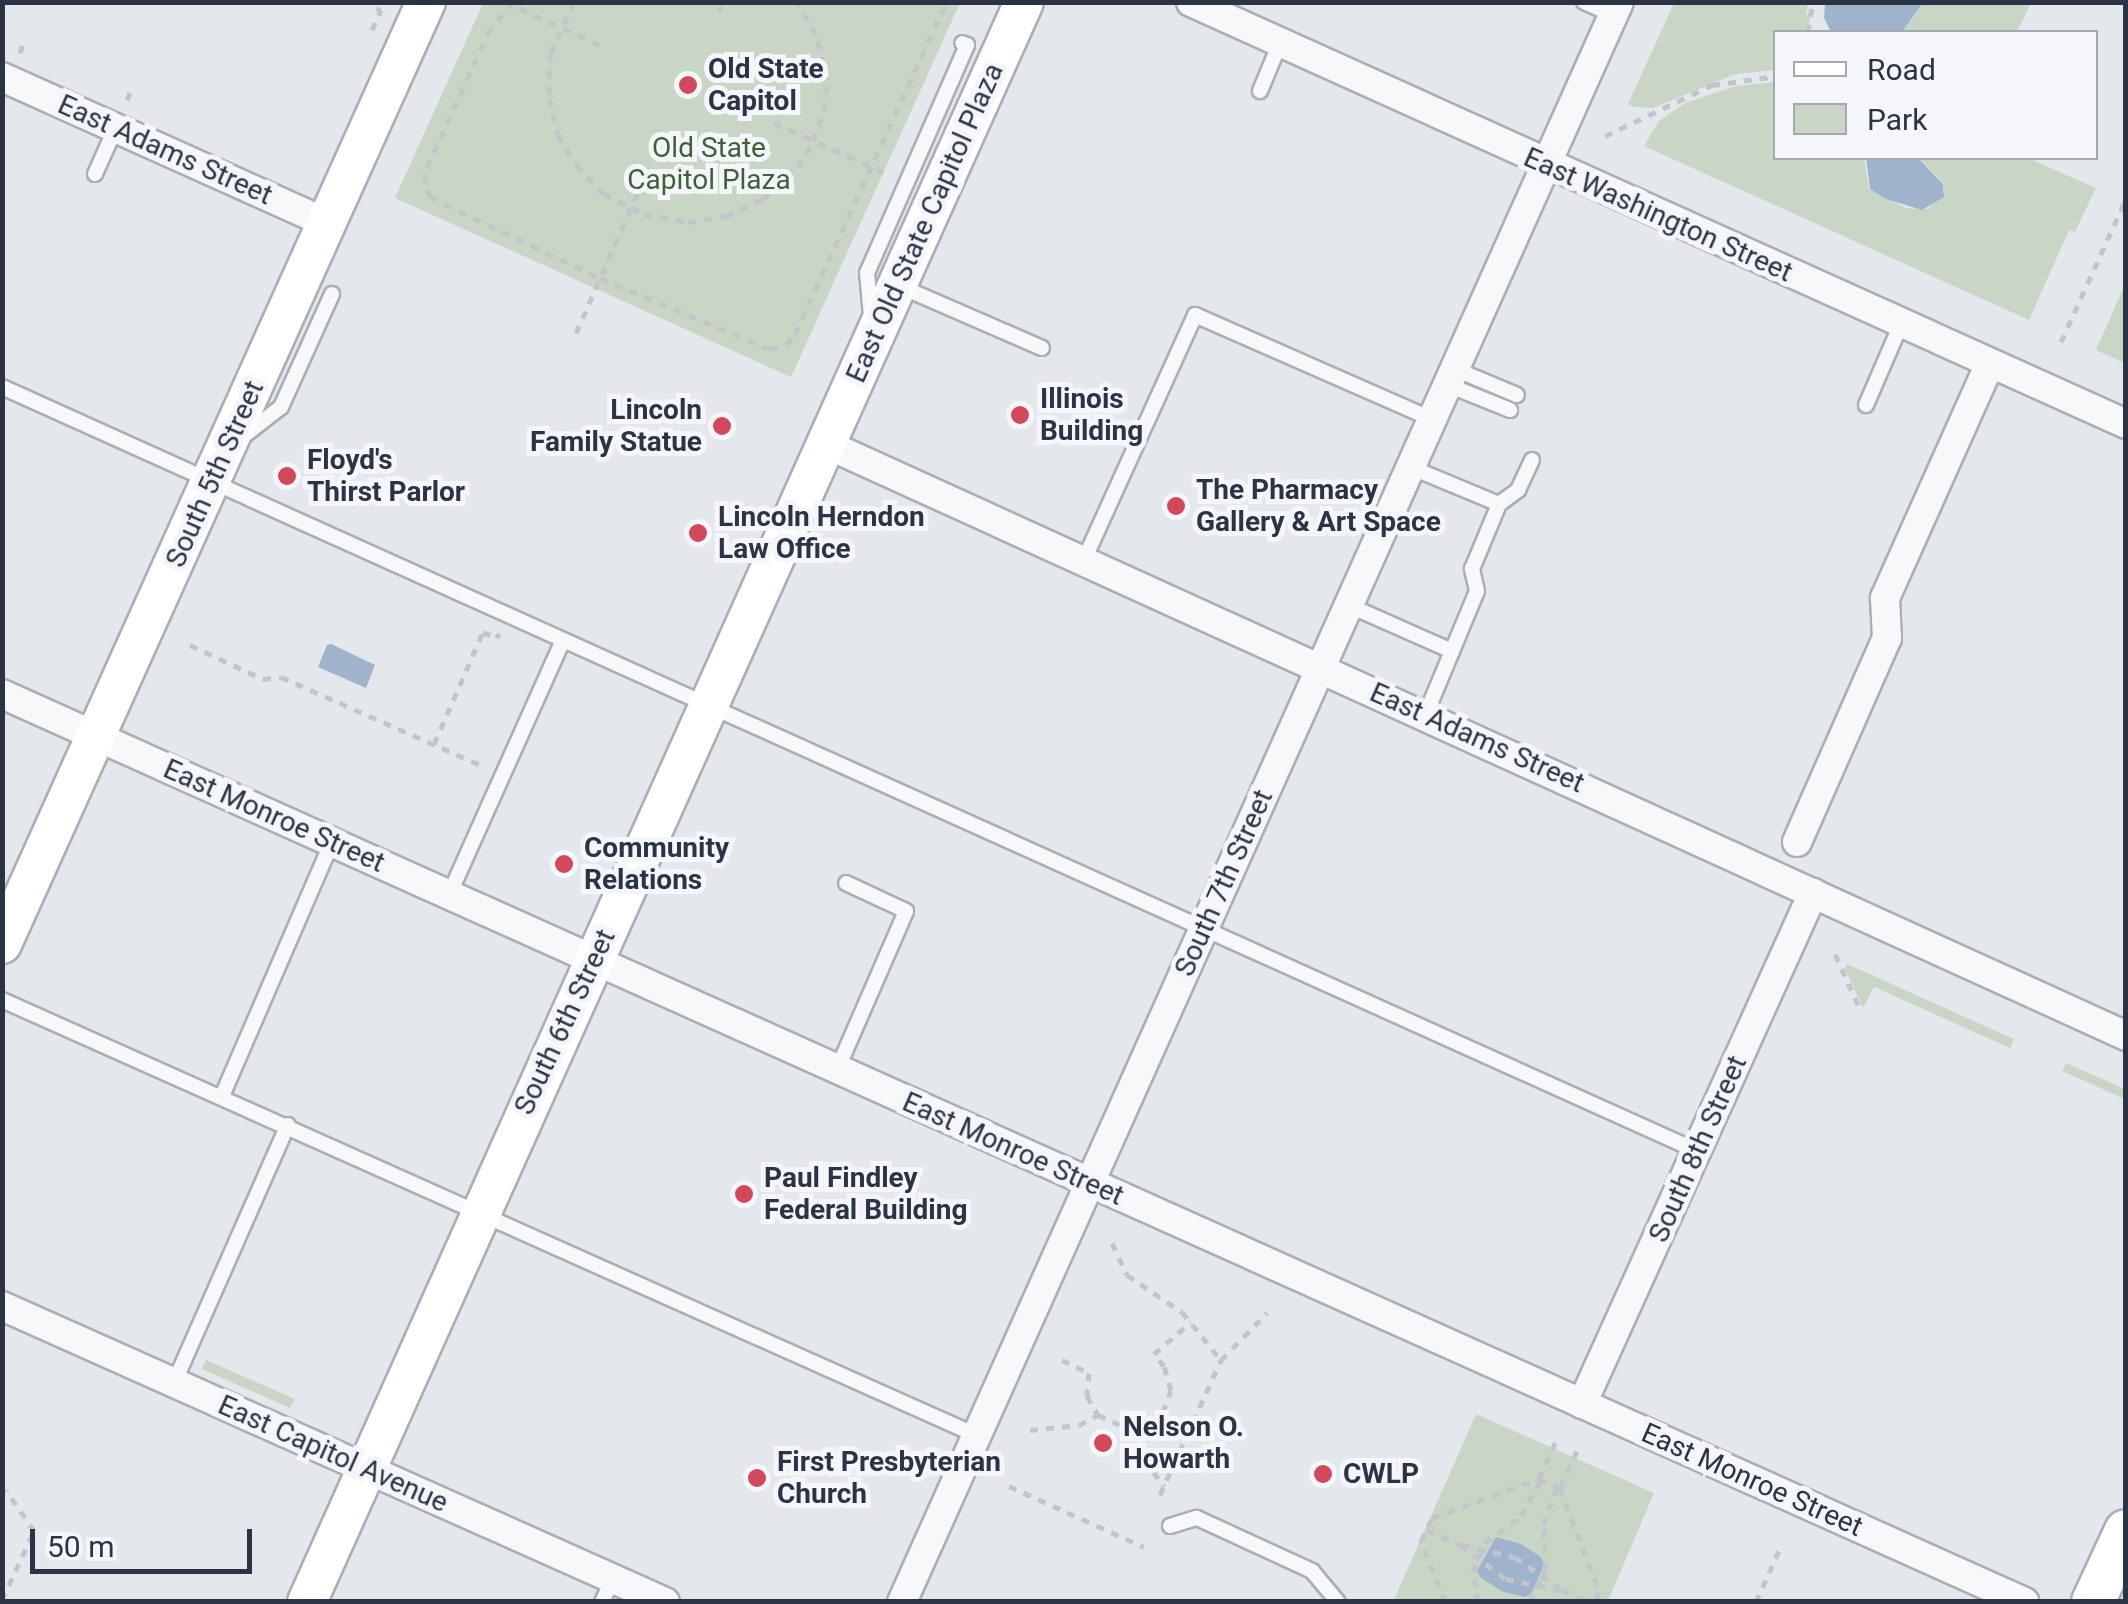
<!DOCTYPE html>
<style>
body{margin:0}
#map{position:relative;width:2128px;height:1604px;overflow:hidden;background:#e4e7ec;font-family:Roboto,sans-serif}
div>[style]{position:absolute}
.green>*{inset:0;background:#c9d6c5}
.water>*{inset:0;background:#9fb4cc}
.path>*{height:5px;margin-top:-2.5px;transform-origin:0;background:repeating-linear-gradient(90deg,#c2c5cb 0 8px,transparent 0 16px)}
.roads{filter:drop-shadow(2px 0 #a9aeb7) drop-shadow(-2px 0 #a9aeb7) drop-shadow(0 2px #a9aeb7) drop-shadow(0 -2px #a9aeb7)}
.lane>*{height:14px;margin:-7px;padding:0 7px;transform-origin:7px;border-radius:7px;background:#f7f8fa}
.street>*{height:28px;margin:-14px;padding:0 14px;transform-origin:14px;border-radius:14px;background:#f7f8fa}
.secondary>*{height:38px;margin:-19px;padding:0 19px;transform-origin:19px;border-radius:19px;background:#fff}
.primary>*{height:42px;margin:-21px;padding:0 21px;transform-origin:21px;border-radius:21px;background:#fff}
.path-bridge>*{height:5px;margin-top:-2.5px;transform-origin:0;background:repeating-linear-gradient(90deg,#c2c5cb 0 8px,transparent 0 16px)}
.dots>*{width:28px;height:28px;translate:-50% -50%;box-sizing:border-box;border:5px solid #f4f6f9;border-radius:50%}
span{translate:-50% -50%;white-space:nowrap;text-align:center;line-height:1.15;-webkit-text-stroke:10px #f4f6f9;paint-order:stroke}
.poi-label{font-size:28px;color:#2b3445;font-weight:700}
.left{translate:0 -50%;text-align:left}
.right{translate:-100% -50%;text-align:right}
.park-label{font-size:28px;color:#3f6138}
.street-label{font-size:28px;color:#2b3445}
.frame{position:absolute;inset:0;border:5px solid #2b3445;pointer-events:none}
.legend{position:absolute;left:1773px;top:30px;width:325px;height:130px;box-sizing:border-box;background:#f4f6f9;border:2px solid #a4a8b1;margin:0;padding:12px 18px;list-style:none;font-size:30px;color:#2b3445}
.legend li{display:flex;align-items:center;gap:20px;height:50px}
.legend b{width:50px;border:2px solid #a4a8b1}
.scale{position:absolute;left:30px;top:1529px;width:222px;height:45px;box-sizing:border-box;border:5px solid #2b3445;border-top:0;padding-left:12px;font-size:30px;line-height:35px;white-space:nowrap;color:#2b3445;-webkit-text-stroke:8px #f4f6f9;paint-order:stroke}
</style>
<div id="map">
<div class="green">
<div style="clip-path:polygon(1924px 2px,2031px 2px,2031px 3px,2017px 32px,1902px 32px)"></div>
<div style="clip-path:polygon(483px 3px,960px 3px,791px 377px,395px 198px)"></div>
<div style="clip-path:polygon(1674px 3px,1808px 3px,1806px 14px,1811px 15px,1807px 32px,1776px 32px,1775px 70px,1735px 74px,1653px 108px,1634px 107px,1628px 104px)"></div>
<div style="clip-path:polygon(1775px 82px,1776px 158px,1864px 158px,1869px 189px,1906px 208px,1927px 209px,1945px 193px,1943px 183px,1919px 158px,2028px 158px,2096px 188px,2075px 232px,2069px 230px,2029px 320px,1644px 146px,1659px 121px,1685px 103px,1736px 86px)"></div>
<div style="clip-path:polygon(2125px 284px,2125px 363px,2096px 350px)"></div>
<div style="clip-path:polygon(1847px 964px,2014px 1039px,2010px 1048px,1874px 987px,1863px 1008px,1845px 969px)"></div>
<div style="clip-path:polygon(2066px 1063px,2125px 1089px,2125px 1099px,2062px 1071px)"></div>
<div style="clip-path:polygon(206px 1360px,295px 1399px,290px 1408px,202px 1369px)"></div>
<div style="clip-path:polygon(1476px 1414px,1654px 1493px,1608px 1601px,1393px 1602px)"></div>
</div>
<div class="water">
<div style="clip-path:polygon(1825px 3px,1825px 2px,1923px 3px,1902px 32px,1831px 32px,1824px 18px)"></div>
<div style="clip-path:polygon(1866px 158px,1918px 158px,1943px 184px,1944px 197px,1922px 210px,1886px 199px,1870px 189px)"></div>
<div style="clip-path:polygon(331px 644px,375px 665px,366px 688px,318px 667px,327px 645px)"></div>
<div style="clip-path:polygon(1496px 1537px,1521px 1544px,1541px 1557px,1544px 1565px,1531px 1594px,1524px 1597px,1501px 1591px,1480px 1577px,1477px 1571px)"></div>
</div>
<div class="path">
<div style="left:505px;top:2px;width:104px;rotate:24.4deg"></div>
<div style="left:513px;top:2px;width:35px;rotate:130deg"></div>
<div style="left:490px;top:29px;width:159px;rotate:114.5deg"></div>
<div style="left:424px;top:174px;width:24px;rotate:75deg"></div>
<div style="left:430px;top:197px;width:188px;rotate:25.5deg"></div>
<div style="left:600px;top:278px;width:184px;rotate:22.7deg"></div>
<div style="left:770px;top:349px;width:18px;rotate:-16deg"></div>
<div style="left:787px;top:344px;width:13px;rotate:-51deg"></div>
<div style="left:795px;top:334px;width:365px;rotate:-65.5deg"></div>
<div style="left:574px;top:2px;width:57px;rotate:114.8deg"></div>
<div style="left:550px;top:54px;width:44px;rotate:91.3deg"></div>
<div style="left:549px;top:98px;width:38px;rotate:76deg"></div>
<div style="left:558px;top:135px;width:35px;rotate:59deg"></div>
<div style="left:576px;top:165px;width:40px;rotate:46deg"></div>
<div style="left:604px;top:194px;width:45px;rotate:26.6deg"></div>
<div style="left:644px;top:214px;width:45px;rotate:10.3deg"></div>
<div style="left:688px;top:222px;width:38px;rotate:-9deg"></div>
<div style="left:726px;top:216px;width:41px;rotate:-24.7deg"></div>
<div style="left:763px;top:199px;width:47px;rotate:-42.4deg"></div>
<div style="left:798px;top:167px;width:30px;rotate:-60deg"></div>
<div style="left:813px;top:141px;width:33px;rotate:-70deg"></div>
<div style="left:824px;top:110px;width:30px;rotate:-84deg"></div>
<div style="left:827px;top:80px;width:47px;rotate:-103.4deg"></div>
<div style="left:816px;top:34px;width:37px;rotate:-121deg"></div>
<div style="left:719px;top:12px;width:11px;rotate:-68deg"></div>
<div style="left:372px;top:30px;width:22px;rotate:-66deg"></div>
<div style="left:381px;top:10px;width:5px;rotate:-158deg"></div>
<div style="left:1808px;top:32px;width:30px;rotate:-81deg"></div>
<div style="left:20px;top:53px;width:13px;rotate:-72deg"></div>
<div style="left:127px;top:100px;width:11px;rotate:-68deg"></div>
<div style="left:774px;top:123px;width:127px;rotate:24.1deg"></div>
<div style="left:1605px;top:136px;width:119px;rotate:-25.5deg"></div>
<div style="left:1712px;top:85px;width:65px;rotate:-8deg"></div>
<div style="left:576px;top:333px;width:179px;rotate:-66.3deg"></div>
<div style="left:2061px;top:342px;width:155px;rotate:-65.6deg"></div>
<div style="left:190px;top:645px;width:81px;rotate:25deg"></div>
<div style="left:263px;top:679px;width:18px;rotate:-6deg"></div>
<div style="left:281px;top:677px;width:223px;rotate:23.8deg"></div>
<div style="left:434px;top:744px;width:122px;rotate:-66.4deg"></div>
<div style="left:483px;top:632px;width:15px;rotate:23deg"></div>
<div style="left:497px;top:638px;width:5px;rotate:-68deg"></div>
<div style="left:1835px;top:954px;width:60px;rotate:65.6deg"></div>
<div style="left:1112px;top:1243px;width:35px;rotate:65deg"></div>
<div style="left:1127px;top:1275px;width:66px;rotate:33.9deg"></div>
<div style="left:1182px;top:1312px;width:62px;rotate:50.9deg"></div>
<div style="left:1221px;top:1360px;width:66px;rotate:-45.6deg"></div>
<div style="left:1062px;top:1360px;width:30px;rotate:26deg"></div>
<div style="left:1089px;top:1373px;width:23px;rotate:95deg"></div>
<div style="left:1087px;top:1396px;width:22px;rotate:60deg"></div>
<div style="left:1098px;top:1415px;width:37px;rotate:24deg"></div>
<div style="left:1132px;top:1430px;width:26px;rotate:-21deg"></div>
<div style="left:1156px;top:1421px;width:11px;rotate:-52deg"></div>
<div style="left:1163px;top:1412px;width:23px;rotate:-70deg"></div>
<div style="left:1171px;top:1390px;width:25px;rotate:-106deg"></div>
<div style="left:1164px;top:1366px;width:16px;rotate:-130deg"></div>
<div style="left:1154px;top:1354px;width:49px;rotate:-40.9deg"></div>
<div style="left:1030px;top:1430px;width:49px;rotate:-5.8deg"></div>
<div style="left:1079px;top:1425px;width:21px;rotate:-28deg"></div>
<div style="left:1132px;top:1430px;width:31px;rotate:68deg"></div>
<div style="left:1144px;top:1459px;width:34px;rotate:54deg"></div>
<div style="left:1577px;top:1451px;width:41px;rotate:114.7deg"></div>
<div style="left:1560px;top:1488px;width:111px;rotate:69.4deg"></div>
<div style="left:1599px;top:1592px;width:11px;rotate:112deg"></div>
<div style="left:1539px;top:1479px;width:42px;rotate:-65.9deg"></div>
<div style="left:1009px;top:1486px;width:148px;rotate:24.3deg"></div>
<div style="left:1160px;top:1495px;width:148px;rotate:-65.7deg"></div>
<div style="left:1427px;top:1530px;width:36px;rotate:24deg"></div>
<div style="left:1562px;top:1590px;width:29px;rotate:25deg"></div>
<div style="left:2px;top:1600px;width:76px;rotate:-65.1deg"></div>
<div style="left:34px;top:1531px;width:50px;rotate:-124.3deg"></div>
<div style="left:1445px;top:1602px;width:66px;rotate:-111.5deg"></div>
<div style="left:1421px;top:1541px;width:25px;rotate:-64deg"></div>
<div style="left:1432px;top:1518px;width:114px;rotate:-20deg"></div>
<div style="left:1539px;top:1479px;width:23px;rotate:23deg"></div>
<div style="left:1478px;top:1602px;width:30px;rotate:-99deg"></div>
<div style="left:1473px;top:1572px;width:31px;rotate:-68deg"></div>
<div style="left:1485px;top:1543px;width:45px;rotate:-36.9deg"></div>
<div style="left:1521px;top:1516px;width:41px;rotate:-60.9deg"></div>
<div style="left:1529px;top:1602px;width:37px;rotate:-63deg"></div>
<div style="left:1546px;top:1569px;width:44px;rotate:-93.9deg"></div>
<div style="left:1543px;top:1525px;width:40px;rotate:-69.8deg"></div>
<div style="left:1756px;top:1602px;width:64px;rotate:-65.9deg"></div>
</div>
<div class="roads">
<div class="lane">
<div style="left:1584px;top:2px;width:32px;rotate:24deg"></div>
<div style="left:1260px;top:91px;width:52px;rotate:-67.4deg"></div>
<div style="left:95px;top:174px;width:51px;rotate:-65.9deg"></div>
<div style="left:897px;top:285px;width:158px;rotate:23.5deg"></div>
<div style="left:871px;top:316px;width:43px;rotate:-95.3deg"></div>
<div style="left:867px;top:273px;width:249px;rotate:-66.3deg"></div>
<div style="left:967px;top:45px;width:5px;rotate:-158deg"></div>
<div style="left:1455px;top:369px;width:67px;rotate:22.8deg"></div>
<div style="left:1448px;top:385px;width:67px;rotate:22deg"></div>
<div style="left:2px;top:387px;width:1859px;rotate:24.26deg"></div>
<div style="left:1866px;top:405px;width:88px;rotate:-66.6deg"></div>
<div style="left:241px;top:438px;width:51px;rotate:-37.8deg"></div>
<div style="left:281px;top:407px;width:124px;rotate:-65.7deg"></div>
<div style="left:1410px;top:467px;width:96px;rotate:22.6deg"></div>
<div style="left:1084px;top:560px;width:269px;rotate:-65.6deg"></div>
<div style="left:1195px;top:315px;width:259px;rotate:23.7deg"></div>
<div style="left:1348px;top:605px;width:114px;rotate:23.9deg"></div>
<div style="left:1425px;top:716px;width:135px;rotate:-67.4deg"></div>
<div style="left:1477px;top:591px;width:23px;rotate:-103deg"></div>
<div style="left:1472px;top:569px;width:70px;rotate:-67.4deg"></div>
<div style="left:1499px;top:504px;width:24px;rotate:-36deg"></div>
<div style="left:1518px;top:490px;width:33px;rotate:-65deg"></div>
<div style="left:449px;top:895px;width:279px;rotate:-65.9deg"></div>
<div style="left:2px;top:1000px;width:1067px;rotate:24.07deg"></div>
<div style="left:837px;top:1070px;width:173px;rotate:-66.5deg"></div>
<div style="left:906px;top:911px;width:66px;rotate:-155deg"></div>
<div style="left:222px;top:1096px;width:277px;rotate:-66.6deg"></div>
<div style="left:174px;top:1383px;width:282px;rotate:-66.2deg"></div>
<div style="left:1170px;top:1526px;width:28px;rotate:-17deg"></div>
<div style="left:1197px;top:1518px;width:127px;rotate:24.7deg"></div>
<div style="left:1312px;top:1571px;width:40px;rotate:50deg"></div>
<div style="left:602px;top:1602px;width:26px;rotate:-65deg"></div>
</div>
<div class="street">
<div style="left:1191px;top:2px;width:1026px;rotate:24.29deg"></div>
<div style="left:2px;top:77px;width:356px;rotate:24.2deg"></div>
<div style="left:826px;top:444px;width:1428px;rotate:24.48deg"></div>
<div style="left:2px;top:694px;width:2217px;rotate:24.18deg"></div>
<div style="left:1797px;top:842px;width:223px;rotate:-66.2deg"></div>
<div style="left:1887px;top:638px;width:40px;rotate:-92.9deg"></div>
<div style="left:1885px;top:598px;width:257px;rotate:-65.9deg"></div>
<div style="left:2px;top:1306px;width:726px;rotate:24.06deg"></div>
<div style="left:1582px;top:1404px;width:561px;rotate:-65.67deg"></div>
<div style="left:902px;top:1602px;width:1753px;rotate:-65.86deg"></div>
</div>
<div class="secondary">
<div style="left:2px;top:944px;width:1033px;rotate:-65.77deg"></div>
<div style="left:307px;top:1602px;width:1753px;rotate:-65.86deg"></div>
</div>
<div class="primary">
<div style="left:2093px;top:1602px;width:78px;rotate:-65.1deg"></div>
</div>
</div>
<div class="path-bridge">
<div style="left:1460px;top:1545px;width:57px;rotate:36.5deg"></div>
<div style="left:1506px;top:1579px;width:57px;rotate:11.1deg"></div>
<div style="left:1462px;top:1545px;width:54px;rotate:12.8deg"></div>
<div style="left:1515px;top:1557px;width:54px;rotate:35.2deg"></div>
</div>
<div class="dots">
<div style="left:688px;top:85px;background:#d1495b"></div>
<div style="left:1020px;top:415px;background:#d1495b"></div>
<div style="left:722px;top:426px;background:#d1495b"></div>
<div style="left:287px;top:476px;background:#d1495b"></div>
<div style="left:1176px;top:506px;background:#d1495b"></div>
<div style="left:698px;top:533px;background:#d1495b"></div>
<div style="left:564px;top:864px;background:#d1495b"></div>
<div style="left:744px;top:1194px;background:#d1495b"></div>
<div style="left:1103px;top:1443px;background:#d1495b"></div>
<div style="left:1323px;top:1474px;background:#d1495b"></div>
<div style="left:757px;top:1478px;background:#d1495b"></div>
</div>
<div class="poi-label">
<span class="left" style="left:708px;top:85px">Old State<br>Capitol</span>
<span class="left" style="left:1040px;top:415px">Illinois<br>Building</span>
<span class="right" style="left:702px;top:426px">Lincoln<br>Family Statue</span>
<span class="left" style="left:307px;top:476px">Floyd's<br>Thirst Parlor</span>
<span class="left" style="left:1196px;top:506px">The Pharmacy<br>Gallery &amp; Art Space</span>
<span class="left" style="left:718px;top:533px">Lincoln Herndon<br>Law Office</span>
<span class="left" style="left:584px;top:864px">Community<br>Relations</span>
<span class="left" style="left:764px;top:1194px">Paul Findley<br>Federal Building</span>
<span class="left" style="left:1123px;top:1443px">Nelson O.<br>Howarth</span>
<span class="left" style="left:777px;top:1478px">First Presbyterian<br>Church</span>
<span class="left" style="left:1343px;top:1474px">CWLP</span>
</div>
<div class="park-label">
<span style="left:709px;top:164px">Old State<br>Capitol Plaza</span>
</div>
<div class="street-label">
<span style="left:165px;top:150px;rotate:24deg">East Adams Street</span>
<span style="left:1658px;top:215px;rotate:24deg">East Washington Street</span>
<span style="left:925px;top:223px;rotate:-66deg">East Old State Capitol Plaza</span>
<span style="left:215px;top:474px;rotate:-66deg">South 5th Street</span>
<span style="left:1477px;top:738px;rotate:24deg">East Adams Street</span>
<span style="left:274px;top:816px;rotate:24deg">East Monroe Street</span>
<span style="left:1224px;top:883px;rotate:-66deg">South 7th Street</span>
<span style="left:565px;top:1022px;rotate:-65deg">South 6th Street</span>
<span style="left:1013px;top:1149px;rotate:24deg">East Monroe Street</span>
<span style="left:1698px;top:1149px;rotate:-66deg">South 8th Street</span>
<span style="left:333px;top:1454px;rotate:24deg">East Capitol Avenue</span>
<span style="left:1752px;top:1480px;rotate:24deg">East Monroe Street</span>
</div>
<div class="frame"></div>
<ul class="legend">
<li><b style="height:12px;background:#fff"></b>Road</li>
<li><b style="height:28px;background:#c9d6c5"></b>Park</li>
</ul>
<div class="scale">50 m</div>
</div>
